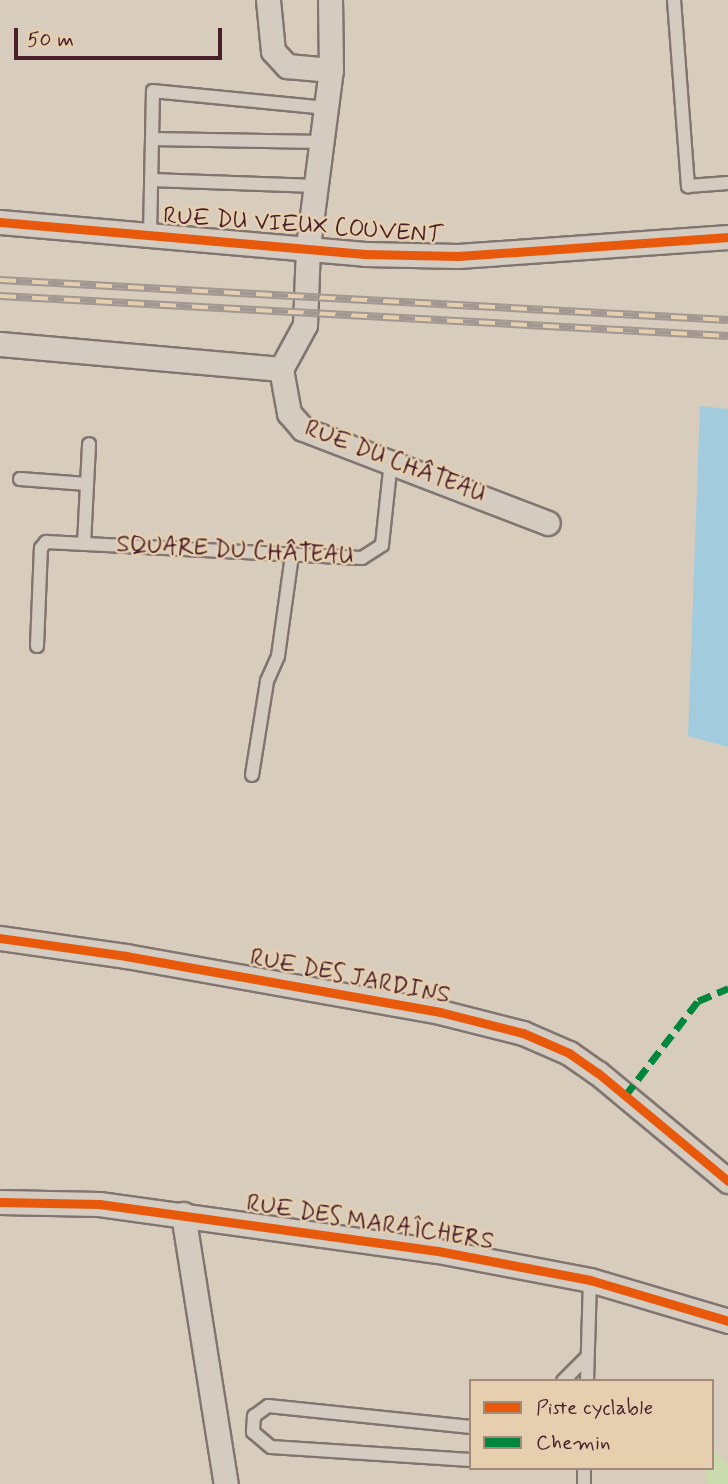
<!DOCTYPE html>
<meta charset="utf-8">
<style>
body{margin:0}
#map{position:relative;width:728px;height:1484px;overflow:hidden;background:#d8cdbc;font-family:Mynerve,sans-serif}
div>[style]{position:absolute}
.green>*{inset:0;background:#cadbae}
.water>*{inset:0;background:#a3cbde}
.roads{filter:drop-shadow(2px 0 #827570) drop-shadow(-2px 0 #827570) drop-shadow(0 2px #827570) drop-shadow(0 -2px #827570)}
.service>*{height:12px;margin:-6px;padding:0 6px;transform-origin:6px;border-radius:6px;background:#d4ccc0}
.minor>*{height:23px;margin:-11.5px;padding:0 11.5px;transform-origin:11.5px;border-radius:11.5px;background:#d4ccc0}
.rail>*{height:8px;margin-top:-4px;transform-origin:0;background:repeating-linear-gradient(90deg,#e5cfaf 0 16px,#a29791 0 32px);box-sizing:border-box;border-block:2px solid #a29791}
.quiet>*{height:7px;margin-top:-3.5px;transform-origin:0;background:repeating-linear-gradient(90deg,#00873e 0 14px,transparent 0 21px)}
.cycleway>*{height:9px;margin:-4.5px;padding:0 4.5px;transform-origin:4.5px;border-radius:4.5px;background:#e8590c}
span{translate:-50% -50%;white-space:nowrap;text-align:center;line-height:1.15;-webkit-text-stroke:5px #e5cfaf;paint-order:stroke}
.street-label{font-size:24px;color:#4a1f2b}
.legend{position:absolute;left:469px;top:1379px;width:245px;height:91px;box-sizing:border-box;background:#e5cfaf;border:2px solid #a7897a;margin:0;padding:9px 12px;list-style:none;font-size:21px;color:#4a1f2b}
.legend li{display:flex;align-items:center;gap:14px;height:35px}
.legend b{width:35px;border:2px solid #a7897a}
.scale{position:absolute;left:14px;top:28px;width:208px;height:32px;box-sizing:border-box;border:4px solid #4a1f2b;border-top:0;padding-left:9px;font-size:21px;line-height:24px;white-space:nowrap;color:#4a1f2b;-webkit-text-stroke:5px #e5cfaf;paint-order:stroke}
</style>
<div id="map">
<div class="green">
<div style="clip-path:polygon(712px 1450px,728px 1465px,728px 1484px,708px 1484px,704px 1468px,712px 1468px)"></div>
</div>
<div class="water">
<div style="clip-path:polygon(700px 406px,728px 409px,728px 747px,688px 736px)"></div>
</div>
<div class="roads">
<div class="service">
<div style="left:674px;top:0;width:187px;rotate:85.7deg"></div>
<div style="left:688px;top:186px;width:40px;rotate:-4.3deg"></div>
<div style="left:152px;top:139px;width:170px;rotate:1deg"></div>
<div style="left:151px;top:180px;width:165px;rotate:2.1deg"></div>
<div style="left:150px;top:234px;width:143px;rotate:-88.8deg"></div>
<div style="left:153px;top:91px;width:174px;rotate:5.6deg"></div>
<div style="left:20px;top:479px;width:67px;rotate:4.3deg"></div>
<div style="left:84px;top:544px;width:100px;rotate:-87.1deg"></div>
<div style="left:37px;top:646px;width:98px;rotate:-87.7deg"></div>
<div style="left:41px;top:548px;width:8px;rotate:-50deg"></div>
<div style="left:46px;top:542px;width:316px;rotate:2.9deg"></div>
<div style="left:362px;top:558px;width:24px;rotate:-33deg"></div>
<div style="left:382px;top:545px;width:84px;rotate:-83.9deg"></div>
<div style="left:252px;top:775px;width:95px;rotate:-80.9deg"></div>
<div style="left:267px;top:681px;width:27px;rotate:-66deg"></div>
<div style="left:278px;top:656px;width:102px;rotate:-82.1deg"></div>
<div style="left:563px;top:1381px;width:34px;rotate:-45deg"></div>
<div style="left:587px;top:1381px;width:101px;rotate:-88.3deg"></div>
<div style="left:471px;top:1427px;width:204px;rotate:-174.1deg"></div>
<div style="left:268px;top:1406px;width:17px;rotate:144deg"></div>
<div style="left:254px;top:1416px;width:16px;rotate:94deg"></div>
<div style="left:253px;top:1432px;width:23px;rotate:40deg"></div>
<div style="left:271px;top:1447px;width:200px;rotate:3.7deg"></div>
<div style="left:584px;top:1484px;width:16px;rotate:-90deg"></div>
</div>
<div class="minor">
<div style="left:268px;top:0;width:51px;rotate:84.4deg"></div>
<div style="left:273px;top:51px;width:21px;rotate:47deg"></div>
<div style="left:287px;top:66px;width:44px;rotate:5.2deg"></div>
<div style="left:0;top:222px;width:366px;rotate:5deg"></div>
<div style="left:365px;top:254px;width:93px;rotate:1.2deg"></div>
<div style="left:458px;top:256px;width:271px;rotate:-4deg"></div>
<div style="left:0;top:344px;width:282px;rotate:5.1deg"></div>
<div style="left:281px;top:369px;width:50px;rotate:-61.4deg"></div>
<div style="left:305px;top:325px;width:79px;rotate:-87.8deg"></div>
<div style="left:308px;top:246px;width:177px;rotate:-82.6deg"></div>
<div style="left:331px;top:70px;width:70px;rotate:-90.8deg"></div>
<div style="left:281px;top:369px;width:45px;rotate:79.7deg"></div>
<div style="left:289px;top:413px;width:21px;rotate:49deg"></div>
<div style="left:303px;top:429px;width:262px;rotate:21deg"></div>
<div style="left:0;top:938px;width:127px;rotate:8.1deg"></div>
<div style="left:126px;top:956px;width:319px;rotate:10.1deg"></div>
<div style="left:440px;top:1012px;width:86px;rotate:14.2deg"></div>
<div style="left:523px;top:1033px;width:50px;rotate:23.5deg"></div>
<div style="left:569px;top:1053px;width:35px;rotate:35deg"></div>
<div style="left:598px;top:1073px;width:169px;rotate:39.7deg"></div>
<div style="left:0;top:1202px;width:99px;rotate:1.2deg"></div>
<div style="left:99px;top:1204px;width:342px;rotate:7.9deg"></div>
<div style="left:438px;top:1251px;width:155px;rotate:10.8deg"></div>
<div style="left:590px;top:1280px;width:144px;rotate:16.5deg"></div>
<div style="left:183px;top:1214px;width:273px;rotate:81deg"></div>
</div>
</div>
<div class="rail">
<div style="left:0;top:280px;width:729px;rotate:3.14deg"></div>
<div style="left:0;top:296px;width:729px;rotate:3.14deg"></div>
</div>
<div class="quiet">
<div style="left:625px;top:1096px;width:120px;rotate:-52.5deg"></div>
<div style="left:698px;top:1001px;width:33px;rotate:-23deg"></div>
</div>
<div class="cycleway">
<div style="left:0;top:222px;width:366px;rotate:5deg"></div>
<div style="left:365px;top:254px;width:93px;rotate:1.2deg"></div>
<div style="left:458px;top:256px;width:271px;rotate:-4deg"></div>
<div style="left:0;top:938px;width:127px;rotate:8.1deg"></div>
<div style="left:126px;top:956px;width:319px;rotate:10.1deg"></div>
<div style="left:440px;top:1012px;width:86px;rotate:14.2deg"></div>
<div style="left:523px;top:1033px;width:50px;rotate:23.5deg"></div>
<div style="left:569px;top:1053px;width:35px;rotate:35deg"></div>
<div style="left:598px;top:1073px;width:169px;rotate:39.7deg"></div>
<div style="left:0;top:1202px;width:99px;rotate:1.2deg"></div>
<div style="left:99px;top:1204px;width:342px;rotate:7.9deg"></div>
<div style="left:438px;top:1251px;width:155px;rotate:10.8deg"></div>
<div style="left:590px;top:1280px;width:144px;rotate:16.5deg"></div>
</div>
<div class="street-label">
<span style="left:303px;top:226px;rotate:4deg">RUE DU VIEUX COUVENT</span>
<span style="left:395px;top:462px;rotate:21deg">RUE DU CHÂTEAU</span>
<span style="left:235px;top:551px;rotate:3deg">SQUARE DU CHÂTEAU</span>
<span style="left:350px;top:977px;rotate:11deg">RUE DES JARDINS</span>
<span style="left:370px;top:1223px;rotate:9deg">RUE DES MARAÎCHERS</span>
</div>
<ul class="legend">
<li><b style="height:9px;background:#e8590c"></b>Piste cyclable</li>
<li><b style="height:9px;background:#00873e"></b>Chemin</li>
</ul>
<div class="scale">50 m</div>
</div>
